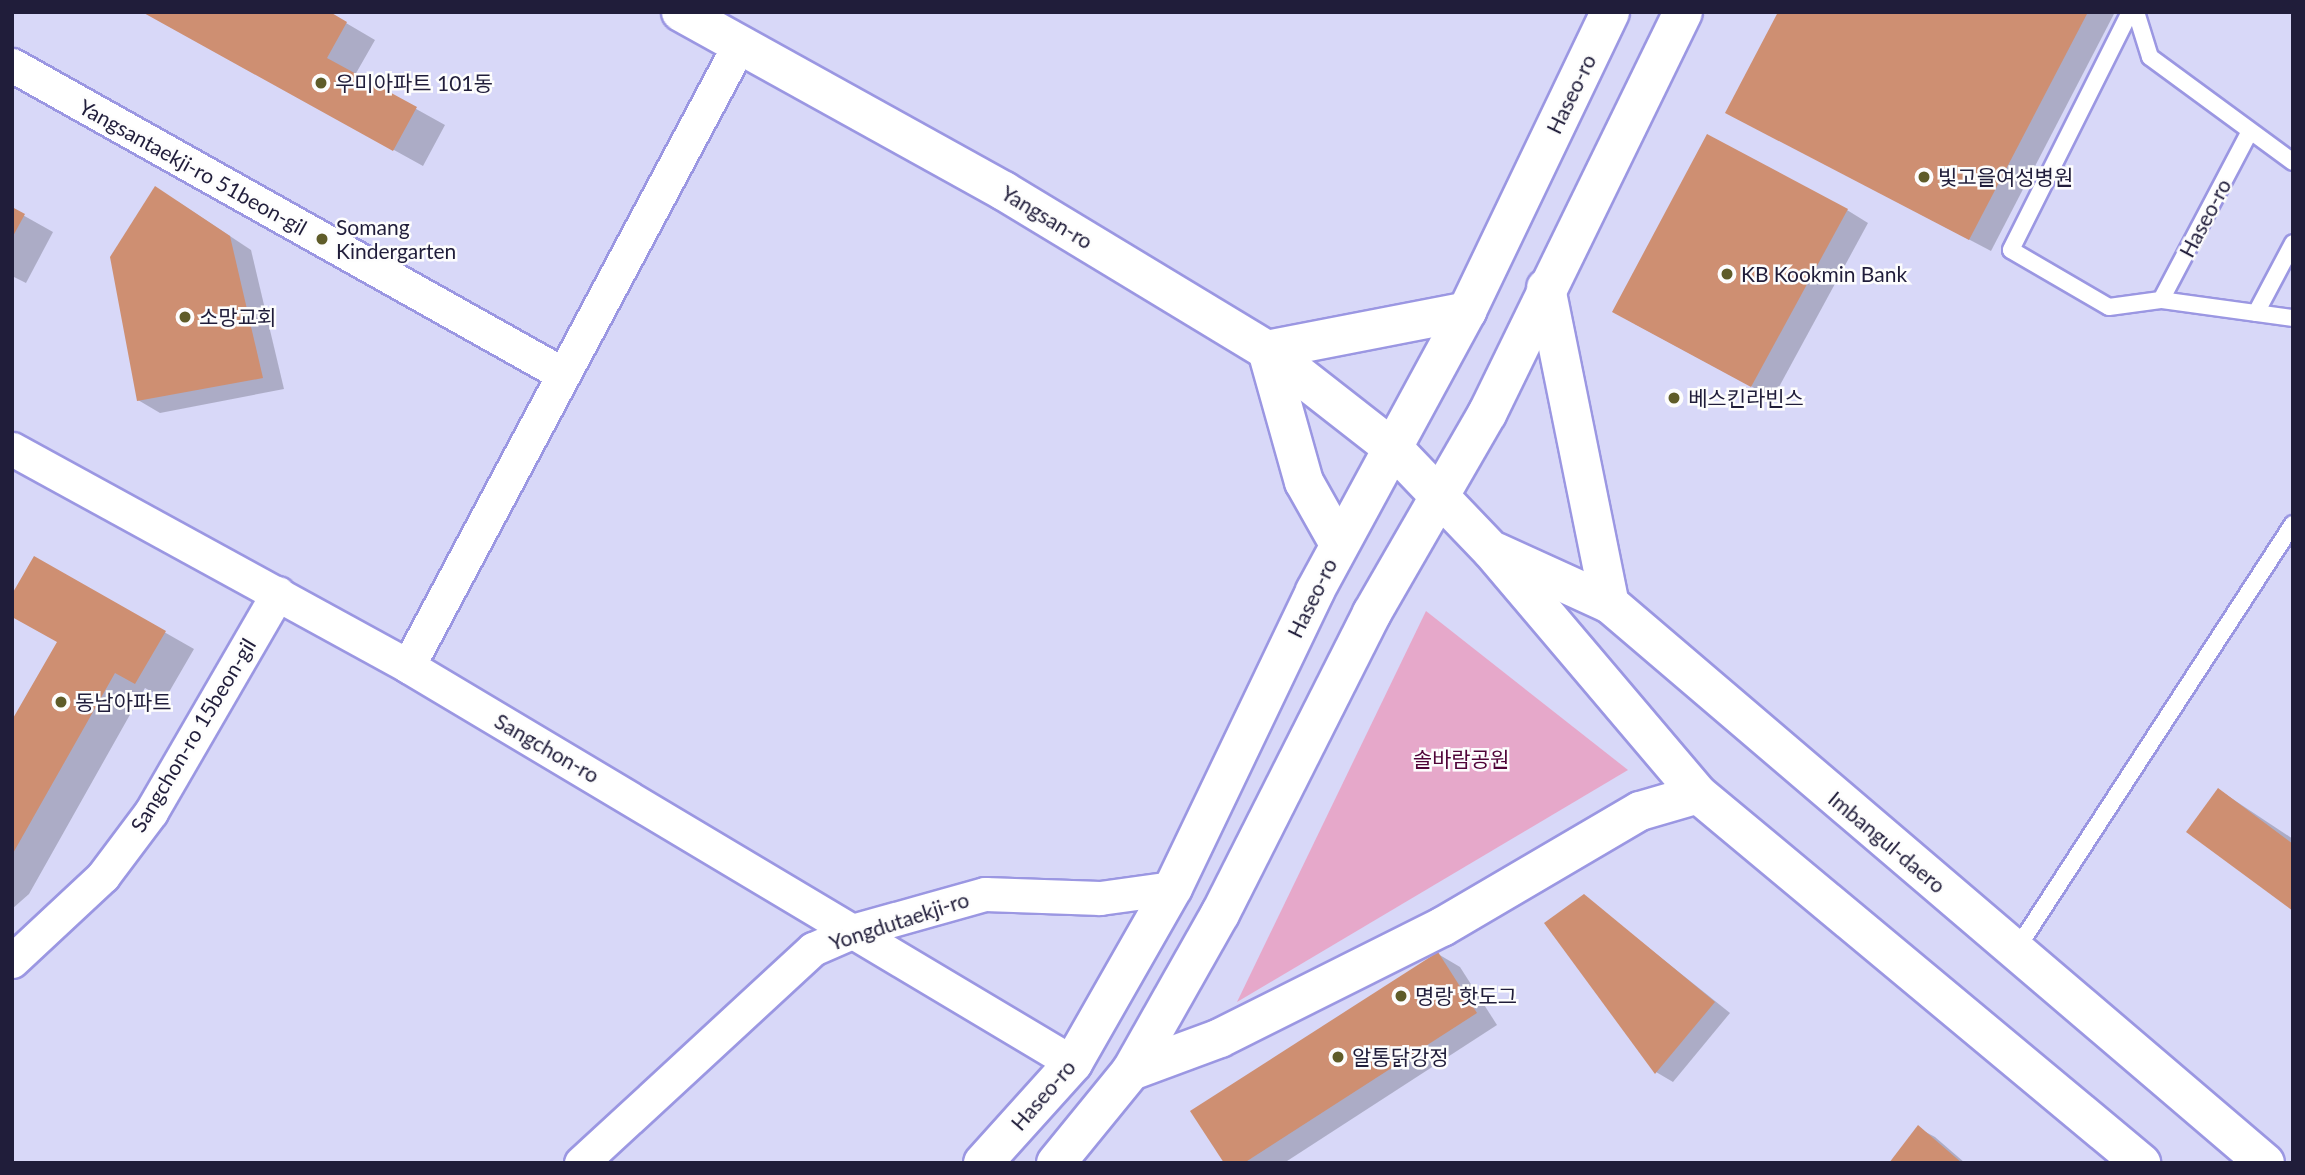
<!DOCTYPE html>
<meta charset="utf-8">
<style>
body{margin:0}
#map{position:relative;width:2305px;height:1175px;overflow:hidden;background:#d8d8f8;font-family:Lato,"Noto Sans KR",sans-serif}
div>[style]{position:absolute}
.green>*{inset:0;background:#e6a8ca}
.shadow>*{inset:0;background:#0003}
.building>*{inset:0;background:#ce8f72}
.roads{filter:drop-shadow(2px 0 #9b97e2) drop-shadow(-2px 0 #9b97e2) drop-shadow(0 2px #9b97e2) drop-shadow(0 -2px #9b97e2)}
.service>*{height:16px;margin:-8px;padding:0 8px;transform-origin:8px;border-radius:8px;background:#fff}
.minor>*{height:33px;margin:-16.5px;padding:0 16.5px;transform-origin:16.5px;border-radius:16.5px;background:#fff}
.tertiary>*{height:38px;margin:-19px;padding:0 19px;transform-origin:19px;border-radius:19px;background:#fff}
.secondary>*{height:38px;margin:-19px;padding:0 19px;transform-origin:19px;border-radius:19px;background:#fff}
.dots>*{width:19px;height:19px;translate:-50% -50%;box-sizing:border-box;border:4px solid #fdfdfd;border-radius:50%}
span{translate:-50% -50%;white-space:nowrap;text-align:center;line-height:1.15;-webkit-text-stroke:5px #fdfdfd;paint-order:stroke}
.poi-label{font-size:21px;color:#201d3a}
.left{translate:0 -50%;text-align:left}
.street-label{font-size:21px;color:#201d3a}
.park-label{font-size:21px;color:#500438}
.frame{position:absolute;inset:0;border:14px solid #201d3a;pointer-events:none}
</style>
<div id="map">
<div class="green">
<div style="clip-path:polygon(1426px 611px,1628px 770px,1237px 1002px)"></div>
</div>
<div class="shadow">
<div style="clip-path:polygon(144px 12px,346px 23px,375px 40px,355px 75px,445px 125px,423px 166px)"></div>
<div style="clip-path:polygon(1780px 12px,2115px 12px,1991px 251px,1749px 124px)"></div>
<div style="clip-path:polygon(177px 201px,251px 250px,284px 389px,160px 413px,138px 400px)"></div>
<div style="clip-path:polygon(12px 209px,53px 232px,26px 283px,12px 276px)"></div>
<div style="clip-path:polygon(1847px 210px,1868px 223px,1773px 398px,1635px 324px)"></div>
<div style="clip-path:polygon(34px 558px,194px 649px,165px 699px,145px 688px,29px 894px,12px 909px,12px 723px,59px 641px)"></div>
<div style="clip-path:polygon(2219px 790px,2293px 839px,2293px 909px)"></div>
<div style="clip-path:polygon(1584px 896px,1730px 1013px,1673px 1082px,1656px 1072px)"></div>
<div style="clip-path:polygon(1438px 954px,1460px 967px,1497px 1025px,1284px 1163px,1226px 1163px)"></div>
<div style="clip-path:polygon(1918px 1128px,1935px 1137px,1965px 1163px,1891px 1163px)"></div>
</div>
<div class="building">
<div style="clip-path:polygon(142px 12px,330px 12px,347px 22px,327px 58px,417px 107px,393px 151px)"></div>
<div style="clip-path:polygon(1778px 12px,2088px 12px,1969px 240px,1725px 113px)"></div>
<div style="clip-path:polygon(1707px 134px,1848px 209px,1751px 387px,1612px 312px)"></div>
<div style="clip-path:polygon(155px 186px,230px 236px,263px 378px,137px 401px,110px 257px)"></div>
<div style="clip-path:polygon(12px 207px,25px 214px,12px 238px)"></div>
<div style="clip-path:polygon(34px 556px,166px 631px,135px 684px,115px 673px,12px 855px,12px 720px,57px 642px,12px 617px,12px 594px)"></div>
<div style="clip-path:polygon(2218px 788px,2293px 844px,2293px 911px,2186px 832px)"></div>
<div style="clip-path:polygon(1584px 894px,1715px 1002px,1655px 1074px,1544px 923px)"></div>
<div style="clip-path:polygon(1438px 952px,1477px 1013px,1244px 1163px,1224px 1163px,1190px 1111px)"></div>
<div style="clip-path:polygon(1918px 1125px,1962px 1163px,1889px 1163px)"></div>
</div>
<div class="roads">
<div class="service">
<div style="left:2130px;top:12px;width:266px;rotate:116.6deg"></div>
<div style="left:2011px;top:250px;width:113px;rotate:30.2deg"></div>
<div style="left:2109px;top:307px;width:52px;rotate:-7.7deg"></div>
<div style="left:2161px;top:300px;width:133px;rotate:7.8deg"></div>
<div style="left:2136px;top:12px;width:47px;rotate:72.7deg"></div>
<div style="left:2150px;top:57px;width:177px;rotate:36.3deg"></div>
<div style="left:2161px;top:300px;width:187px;rotate:-62.2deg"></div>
<div style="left:2256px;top:313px;width:79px;rotate:-62.1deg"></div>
<div style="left:2016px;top:950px;width:508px;rotate:-56.97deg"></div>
</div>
<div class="minor">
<div style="left:12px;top:65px;width:629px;rotate:29.29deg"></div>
<div style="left:12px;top:449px;width:452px;rotate:28.7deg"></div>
<div style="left:408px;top:666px;width:774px;rotate:30.84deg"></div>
<div style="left:408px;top:666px;width:704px;rotate:-61.94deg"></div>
<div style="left:12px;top:961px;width:125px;rotate:-43deg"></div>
<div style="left:103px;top:876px;width:80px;rotate:-53.1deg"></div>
<div style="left:151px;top:812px;width:253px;rotate:-59.9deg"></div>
<div style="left:581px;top:1163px;width:316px;rotate:-42.7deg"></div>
<div style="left:813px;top:949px;width:47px;rotate:-23.8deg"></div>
<div style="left:856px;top:930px;width:134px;rotate:-15.6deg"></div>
<div style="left:985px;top:894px;width:115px;rotate:2deg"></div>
<div style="left:1100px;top:898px;width:74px;rotate:-7.8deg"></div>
</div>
<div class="tertiary">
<div style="left:681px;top:12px;width:369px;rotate:29deg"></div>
<div style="left:1004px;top:191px;width:307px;rotate:31.2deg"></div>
<div style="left:1267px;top:350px;width:162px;rotate:38deg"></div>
<div style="left:1546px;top:288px;width:322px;rotate:78.6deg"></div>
<div style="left:1339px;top:544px;width:71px;rotate:-119.4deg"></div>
<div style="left:1304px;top:482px;width:137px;rotate:-105.7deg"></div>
<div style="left:1267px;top:350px;width:204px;rotate:-11deg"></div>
</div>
<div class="secondary">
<div style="left:1395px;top:450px;width:139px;rotate:46.2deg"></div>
<div style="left:1491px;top:550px;width:320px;rotate:49.7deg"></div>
<div style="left:1698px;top:794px;width:577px;rotate:39.79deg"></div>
<div style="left:1496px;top:552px;width:125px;rotate:24.5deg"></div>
<div style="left:1610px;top:604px;width:861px;rotate:40.48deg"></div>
<div style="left:1131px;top:1071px;width:95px;rotate:-20.3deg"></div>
<div style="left:1220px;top:1038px;width:248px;rotate:-26.6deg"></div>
<div style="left:1442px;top:927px;width:229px;rotate:-30.4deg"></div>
<div style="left:1640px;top:811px;width:60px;rotate:-16.3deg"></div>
<div style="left:983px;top:1163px;width:135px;rotate:-48deg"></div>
<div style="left:1073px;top:1063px;width:202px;rotate:-60.3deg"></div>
<div style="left:1173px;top:888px;width:329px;rotate:-64.4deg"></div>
<div style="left:1315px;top:591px;width:319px;rotate:-61.5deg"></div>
<div style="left:1467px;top:311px;width:331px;rotate:-64.4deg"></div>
<div style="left:1056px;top:1163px;width:119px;rotate:-50.8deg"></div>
<div style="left:1131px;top:1071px;width:180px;rotate:-60.5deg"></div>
<div style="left:1220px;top:914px;width:337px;rotate:-63.2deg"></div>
<div style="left:1372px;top:613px;width:230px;rotate:-60deg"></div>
<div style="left:1487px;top:414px;width:447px;rotate:-64deg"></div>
</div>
</div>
<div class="dots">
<div style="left:321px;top:83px;background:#5f5c29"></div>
<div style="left:1924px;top:177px;background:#5f5c29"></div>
<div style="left:322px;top:239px;background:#5f5c29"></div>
<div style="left:1727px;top:274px;background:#5f5c29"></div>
<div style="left:185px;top:317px;background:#5f5c29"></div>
<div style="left:1674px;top:398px;background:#5f5c29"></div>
<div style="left:61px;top:702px;background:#5f5c29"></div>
<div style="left:1401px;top:996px;background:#5f5c29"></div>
<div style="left:1338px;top:1057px;background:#5f5c29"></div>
</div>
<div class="poi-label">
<span class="left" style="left:335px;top:83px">우미아파트 101동</span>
<span class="left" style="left:1938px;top:177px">빛고을여성병원</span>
<span class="left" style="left:336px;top:239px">Somang<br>Kindergarten</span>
<span class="left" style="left:1741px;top:274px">KB Kookmin Bank</span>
<span class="left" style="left:199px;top:317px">소망교회</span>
<span class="left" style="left:1688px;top:398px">베스킨라빈스</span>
<span class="left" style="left:75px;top:702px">동남아파트</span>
<span class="left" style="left:1415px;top:996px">명랑 핫도그</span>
<span class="left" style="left:1352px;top:1057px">알통닭강정</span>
</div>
<div class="street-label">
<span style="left:1571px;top:94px;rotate:-64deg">Haseo-ro</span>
<span style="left:193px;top:167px;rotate:29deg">Yangsantaekji-ro 51beon-gil</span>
<span style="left:1047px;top:217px;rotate:31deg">Yangsan-ro</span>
<span style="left:2205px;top:218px;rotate:-62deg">Haseo-ro</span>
<span style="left:1312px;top:598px;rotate:-64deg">Haseo-ro</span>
<span style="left:193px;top:735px;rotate:-59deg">Sangchon-ro 15beon-gil</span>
<span style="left:547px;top:748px;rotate:30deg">Sangchon-ro</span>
<span style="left:1887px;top:842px;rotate:40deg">Imbangul-daero</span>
<span style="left:899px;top:921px;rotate:-18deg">Yongdutaekji-ro</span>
<span style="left:1043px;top:1095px;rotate:-49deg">Haseo-ro</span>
</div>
<div class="park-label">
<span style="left:1461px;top:759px">솔바람공원</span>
</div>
<div class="frame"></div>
</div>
